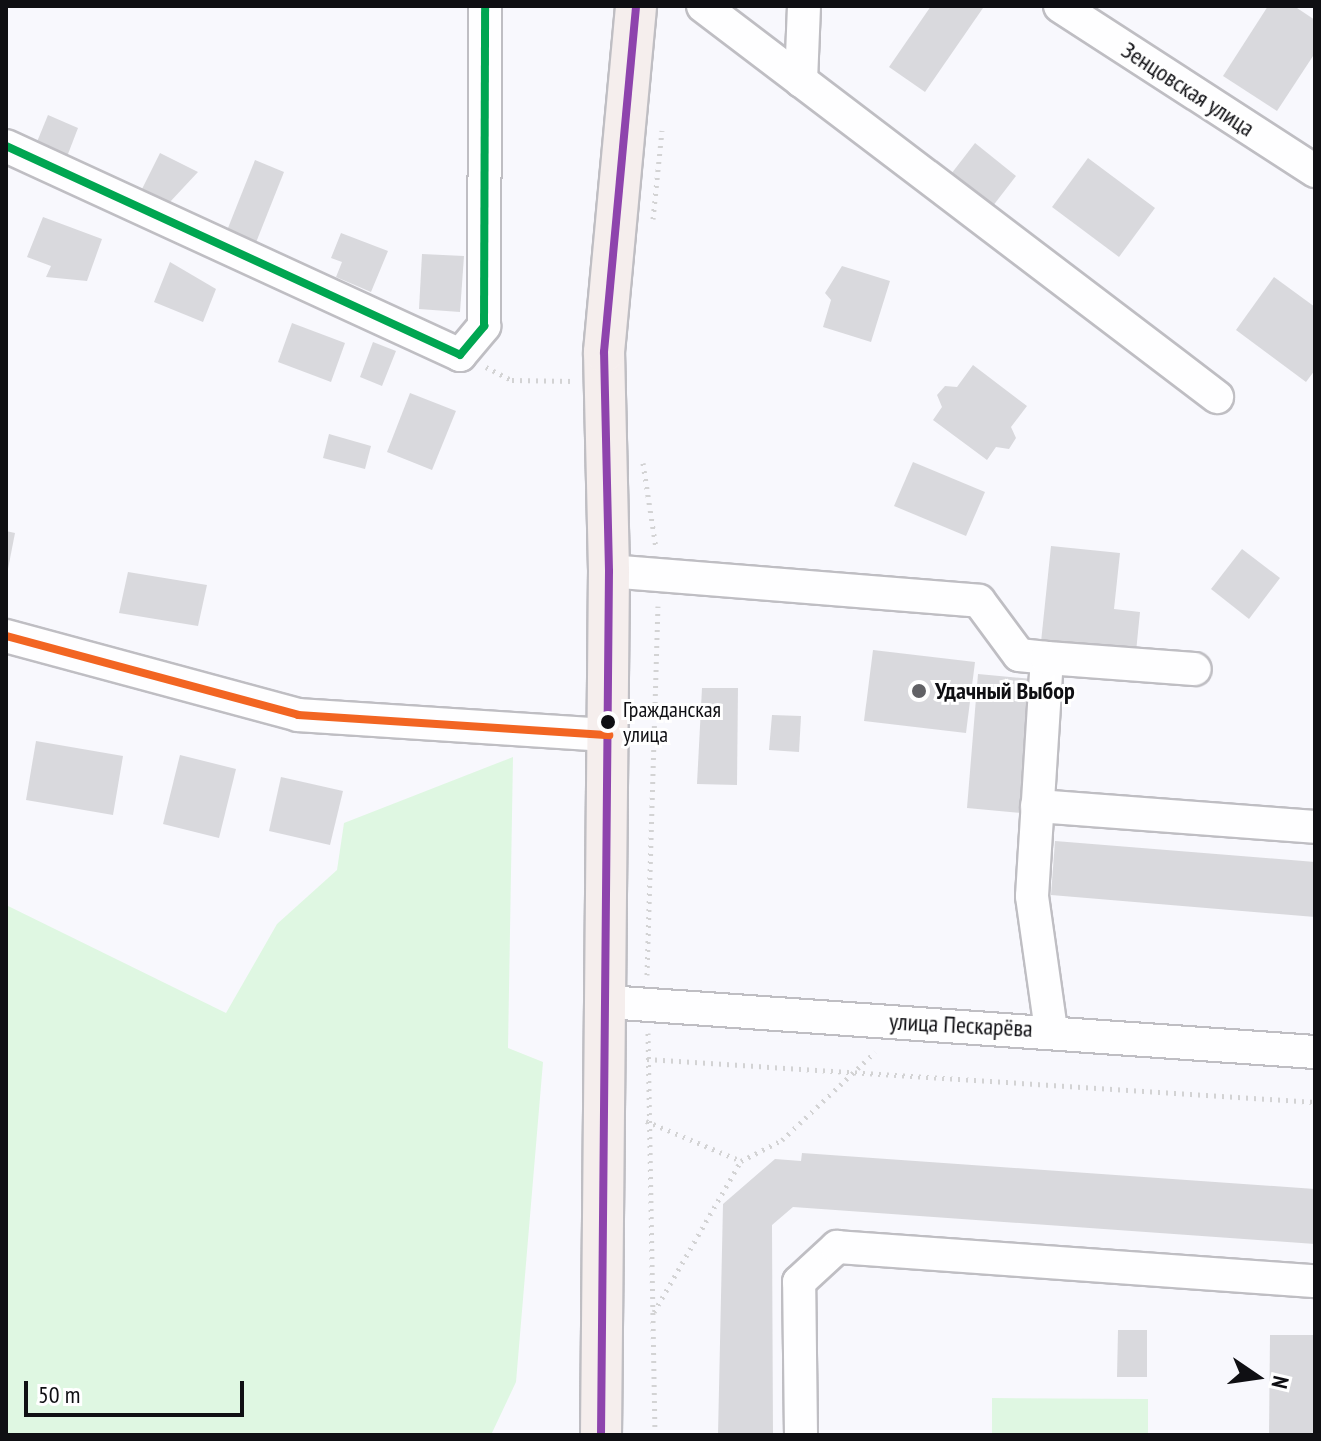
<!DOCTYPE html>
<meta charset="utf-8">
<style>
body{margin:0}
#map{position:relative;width:1321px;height:1441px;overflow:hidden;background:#f8f8fd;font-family:"PT Sans Narrow",sans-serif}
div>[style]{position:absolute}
.green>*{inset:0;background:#dff7e2}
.building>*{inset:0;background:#d9d9dd}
.path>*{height:5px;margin-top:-2.5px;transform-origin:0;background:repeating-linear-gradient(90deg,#d3d3d4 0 2px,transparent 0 8px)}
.roads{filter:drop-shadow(2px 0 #bfbec3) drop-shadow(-2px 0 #bfbec3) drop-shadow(0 2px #bfbec3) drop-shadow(0 -2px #bfbec3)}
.minor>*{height:32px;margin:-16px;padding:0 16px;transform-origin:16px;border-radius:16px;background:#fefeff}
.major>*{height:40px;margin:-20px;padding:0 20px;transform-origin:20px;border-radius:20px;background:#f5eeed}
.bus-1>*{height:8px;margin:-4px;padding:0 4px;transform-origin:4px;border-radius:4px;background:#8e44ad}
.bus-2>*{height:8px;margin:-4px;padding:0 4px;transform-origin:4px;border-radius:4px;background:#00a651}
.bus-3>*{height:8px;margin:-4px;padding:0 4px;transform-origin:4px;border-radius:4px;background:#f26522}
.dots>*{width:22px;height:22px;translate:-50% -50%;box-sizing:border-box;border:4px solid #fff;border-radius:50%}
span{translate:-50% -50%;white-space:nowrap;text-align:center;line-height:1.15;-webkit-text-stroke:6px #fff;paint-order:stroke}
.bus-label{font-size:22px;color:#0f0f13}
.left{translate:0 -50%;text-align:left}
.street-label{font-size:24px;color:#0f0f13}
.poi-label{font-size:24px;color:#0f0f13;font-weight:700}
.frame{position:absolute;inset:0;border:8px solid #0f0f13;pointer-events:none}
.north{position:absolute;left:1217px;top:1337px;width:80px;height:80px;-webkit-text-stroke:6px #fff;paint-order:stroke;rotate:103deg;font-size:22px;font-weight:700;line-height:32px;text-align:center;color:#0f0f13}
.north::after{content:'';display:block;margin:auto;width:28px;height:36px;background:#0f0f13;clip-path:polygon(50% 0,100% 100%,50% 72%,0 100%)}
.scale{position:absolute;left:24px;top:1381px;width:220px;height:36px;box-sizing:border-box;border:4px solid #0f0f13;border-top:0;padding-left:10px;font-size:24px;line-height:28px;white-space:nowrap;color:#0f0f13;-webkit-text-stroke:6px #fff;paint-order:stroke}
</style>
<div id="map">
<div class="green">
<div style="clip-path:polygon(513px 757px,508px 1048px,543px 1062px,516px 1382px,491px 1435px,6px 1435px,6px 905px,226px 1013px,277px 924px,337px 870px,344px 823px)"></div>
<div style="clip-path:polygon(992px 1398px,1148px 1399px,1148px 1435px,992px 1435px)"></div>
</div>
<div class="building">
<div style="clip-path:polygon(931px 6px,983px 8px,925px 92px,889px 67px)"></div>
<div style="clip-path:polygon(1268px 6px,1294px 6px,1315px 20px,1315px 53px,1277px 111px,1223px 76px)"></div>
<div style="clip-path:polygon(48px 115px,78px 128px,63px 167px,32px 154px)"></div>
<div style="clip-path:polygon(975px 143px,1016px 176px,989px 211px,948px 178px)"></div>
<div style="clip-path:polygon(160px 153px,198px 172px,169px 203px,142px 189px)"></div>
<div style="clip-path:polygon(1088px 158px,1155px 208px,1119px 257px,1052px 207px)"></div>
<div style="clip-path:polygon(255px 160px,284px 172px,255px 245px,226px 233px)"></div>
<div style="clip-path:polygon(43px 217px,102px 239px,87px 281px,46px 277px,51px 266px,27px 257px)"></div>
<div style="clip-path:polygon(341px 233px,388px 251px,371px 292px,336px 277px,342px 262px,331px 258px)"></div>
<div style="clip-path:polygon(422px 254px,464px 256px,460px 312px,419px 309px)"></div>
<div style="clip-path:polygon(170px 262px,216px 289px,203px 322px,154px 302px)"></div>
<div style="clip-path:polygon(842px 266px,890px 281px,871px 342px,823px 327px,831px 300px,825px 293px)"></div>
<div style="clip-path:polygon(1274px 277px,1315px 307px,1315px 370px,1306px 382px,1236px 330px)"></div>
<div style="clip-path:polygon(292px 323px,345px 343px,331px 382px,278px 362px)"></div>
<div style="clip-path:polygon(373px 342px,396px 351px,382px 386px,360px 377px)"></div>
<div style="clip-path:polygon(973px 365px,1027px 406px,1011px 427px,1016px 438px,1009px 449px,996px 447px,987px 460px,933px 420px,942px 407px,937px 395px,945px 386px,957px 387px)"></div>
<div style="clip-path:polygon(410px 393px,456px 411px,432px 470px,387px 452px)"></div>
<div style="clip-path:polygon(329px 434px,371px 446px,365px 469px,323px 458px)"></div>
<div style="clip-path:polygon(913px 462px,985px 492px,966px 536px,894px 506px)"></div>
<div style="clip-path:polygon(6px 531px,15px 533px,7px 574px,6px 573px)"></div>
<div style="clip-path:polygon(1051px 546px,1120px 553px,1114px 609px,1140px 612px,1136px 652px,1041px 642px)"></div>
<div style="clip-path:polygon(1242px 549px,1280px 578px,1249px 619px,1211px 589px)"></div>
<div style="clip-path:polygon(128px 572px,207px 585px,198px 626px,119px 613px)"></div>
<div style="clip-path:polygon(873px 650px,975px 662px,966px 733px,864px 721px)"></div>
<div style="clip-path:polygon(978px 674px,1033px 679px,1021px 813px,967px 808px)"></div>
<div style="clip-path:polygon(702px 688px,738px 688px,737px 785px,697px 784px)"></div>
<div style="clip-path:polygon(772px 715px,801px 716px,799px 752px,769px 750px)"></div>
<div style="clip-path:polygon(36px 741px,123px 756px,113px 815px,26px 800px)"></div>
<div style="clip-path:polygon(180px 755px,236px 769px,219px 838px,163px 824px)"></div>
<div style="clip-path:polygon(281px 777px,343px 791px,330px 845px,269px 831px)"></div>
<div style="clip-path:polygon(1055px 841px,1315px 862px,1315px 917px,1051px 895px)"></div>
<div style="clip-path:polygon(802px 1153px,1315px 1189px,1315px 1244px,793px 1207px,772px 1225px,773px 1435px,718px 1435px,723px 1204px,775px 1159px,801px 1161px)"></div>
<div style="clip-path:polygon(1118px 1330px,1147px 1330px,1147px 1377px,1117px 1377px)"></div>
<div style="clip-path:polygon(1270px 1335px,1315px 1335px,1315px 1435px,1269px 1435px)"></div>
</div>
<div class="path">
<div style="left:653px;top:219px;width:89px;rotate:-84.2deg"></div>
<div style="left:486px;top:367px;width:29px;rotate:27deg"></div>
<div style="left:512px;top:380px;width:62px;rotate:0.9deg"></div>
<div style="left:643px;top:463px;width:86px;rotate:81.3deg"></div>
<div style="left:647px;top:975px;width:369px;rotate:-88.3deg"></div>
<div style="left:648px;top:1033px;width:402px;rotate:89deg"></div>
<div style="left:647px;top:1059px;width:669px;rotate:3.68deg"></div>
<div style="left:646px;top:1121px;width:103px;rotate:22.8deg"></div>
<div style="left:654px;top:1312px;width:174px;rotate:-60.1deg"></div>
<div style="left:741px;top:1161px;width:46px;rotate:-27.1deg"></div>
<div style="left:782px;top:1140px;width:128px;rotate:-43.4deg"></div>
</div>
<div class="roads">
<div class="minor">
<div style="left:703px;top:6px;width:646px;rotate:37.26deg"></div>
<div style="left:1060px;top:6px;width:304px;rotate:32.9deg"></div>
<div style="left:801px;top:81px;width:75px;rotate:-87.7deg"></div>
<div style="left:6px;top:146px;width:500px;rotate:24.7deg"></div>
<div style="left:460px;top:355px;width:38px;rotate:-50deg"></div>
<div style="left:484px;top:326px;width:320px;rotate:-89.8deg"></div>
<div style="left:609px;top:571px;width:371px;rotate:4.6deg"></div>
<div style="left:979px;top:601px;width:67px;rotate:53.5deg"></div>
<div style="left:1019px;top:655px;width:28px;rotate:6deg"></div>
<div style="left:6px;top:636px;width:302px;rotate:15.1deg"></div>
<div style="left:298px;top:715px;width:312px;rotate:3.7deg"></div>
<div style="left:1037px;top:806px;width:279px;rotate:4.3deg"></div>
<div style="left:607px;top:1002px;width:710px;rotate:4.04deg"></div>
<div style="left:1051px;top:1030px;width:135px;rotate:-98.1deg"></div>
<div style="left:1032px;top:896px;width:238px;rotate:-86.4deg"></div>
<div style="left:1047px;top:658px;width:148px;rotate:4.3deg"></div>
<div style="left:801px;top:1435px;width:153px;rotate:-90.7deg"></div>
<div style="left:799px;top:1282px;width:52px;rotate:-42.6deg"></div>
<div style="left:837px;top:1247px;width:479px;rotate:4.1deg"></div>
</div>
<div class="major">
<div style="left:601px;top:1435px;width:864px;rotate:-89.47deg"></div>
<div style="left:609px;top:571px;width:219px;rotate:-91.3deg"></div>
<div style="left:604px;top:352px;width:347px;rotate:-84.7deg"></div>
</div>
</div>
<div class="bus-1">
<div style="left:601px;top:1435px;width:864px;rotate:-89.47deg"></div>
<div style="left:609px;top:571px;width:219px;rotate:-91.3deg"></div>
<div style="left:604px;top:352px;width:347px;rotate:-84.7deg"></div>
</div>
<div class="bus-2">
<div style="left:6px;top:146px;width:500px;rotate:24.7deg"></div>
<div style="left:460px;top:355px;width:38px;rotate:-50deg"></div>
<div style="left:484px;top:326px;width:320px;rotate:-89.8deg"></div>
</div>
<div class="bus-3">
<div style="left:6px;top:636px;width:302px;rotate:15.1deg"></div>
<div style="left:298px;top:715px;width:312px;rotate:3.7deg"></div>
</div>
<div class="dots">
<div style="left:919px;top:691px;background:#616165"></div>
<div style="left:608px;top:722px;background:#0f0f13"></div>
</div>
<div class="bus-label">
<span class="left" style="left:623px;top:722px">Гражданская<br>улица</span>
</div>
<div class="street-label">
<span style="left:1188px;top:89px;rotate:33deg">Зенцовская улица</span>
<span style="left:961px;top:1025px;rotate:3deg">улица Пескарёва</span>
</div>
<div class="poi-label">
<span class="left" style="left:935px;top:691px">Удачный Выбор</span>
</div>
<div class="frame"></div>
<div class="north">N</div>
<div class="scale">50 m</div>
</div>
